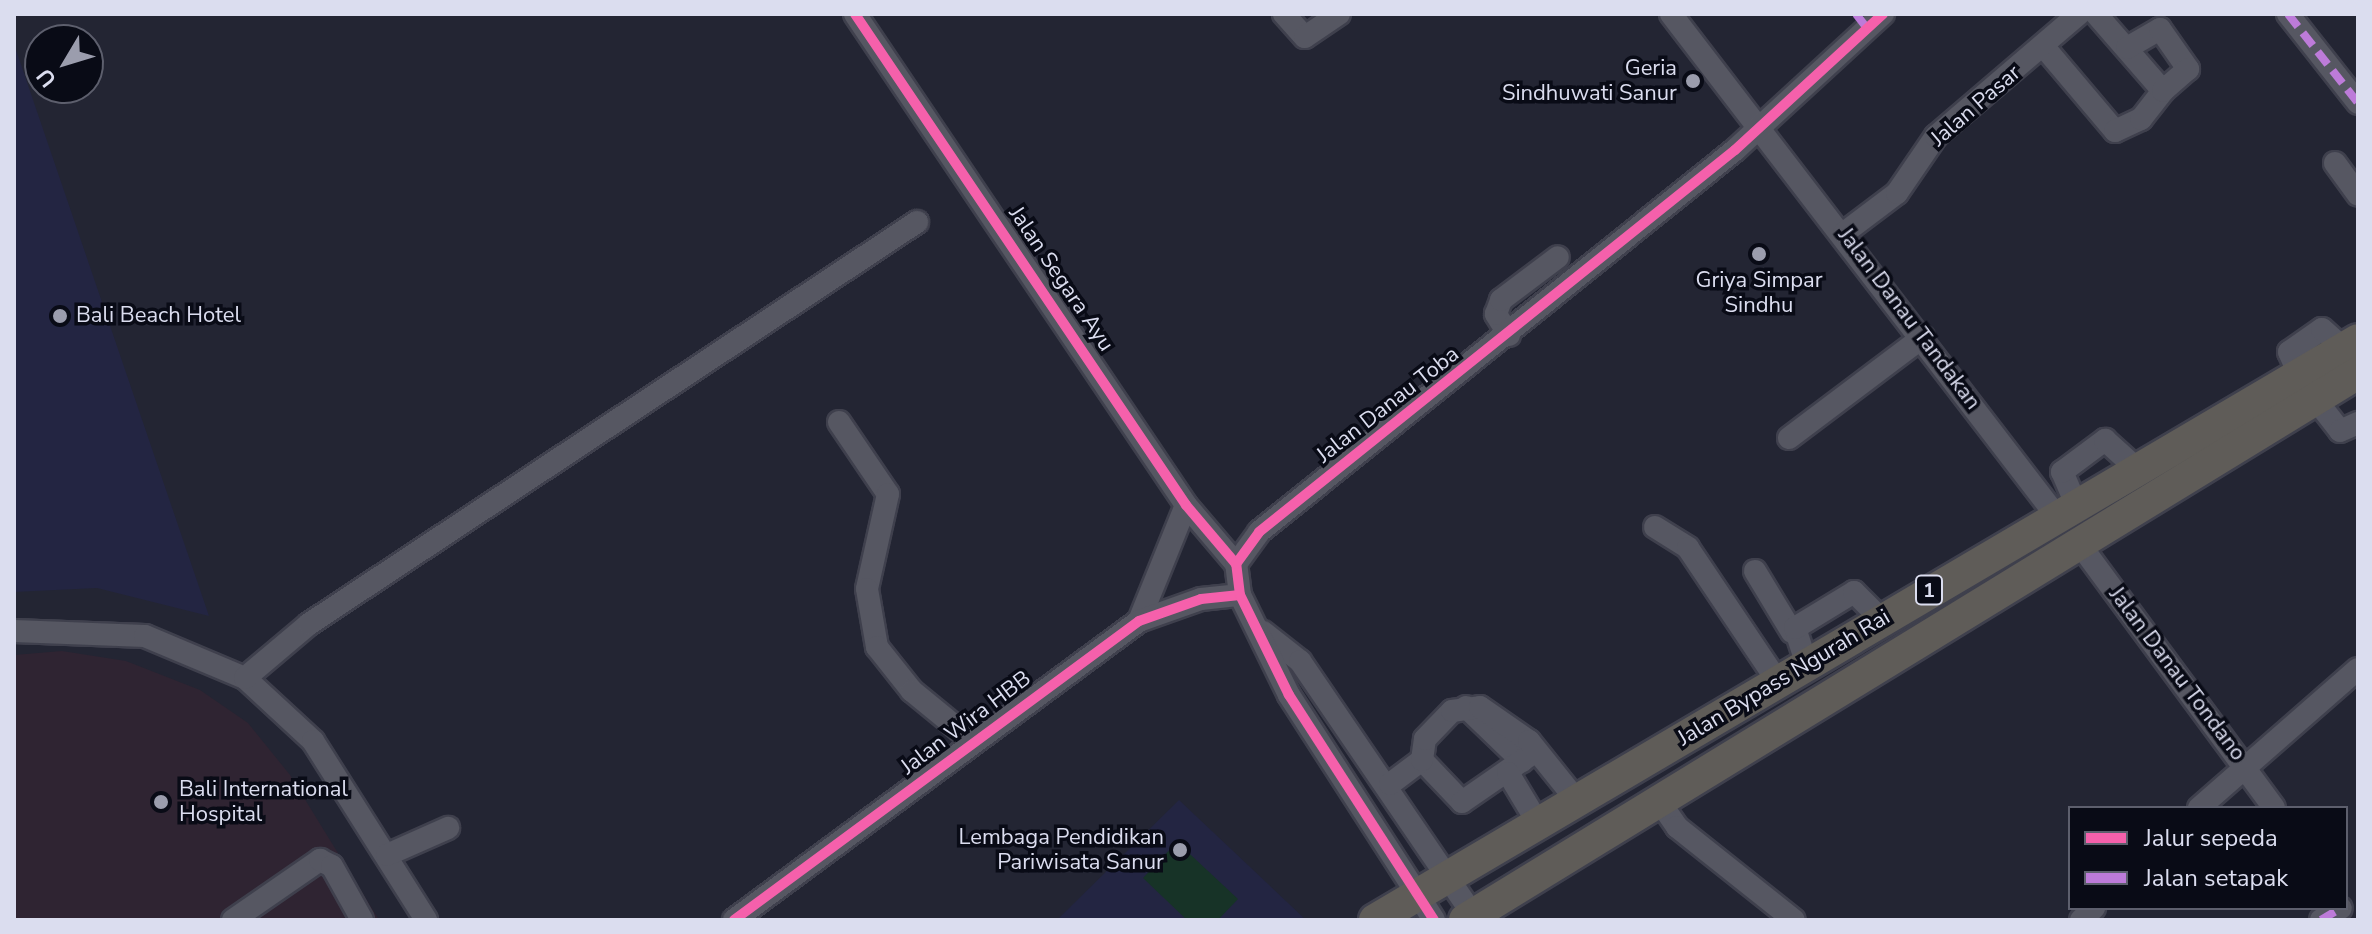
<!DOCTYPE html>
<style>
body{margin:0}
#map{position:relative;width:2372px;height:934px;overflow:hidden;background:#232533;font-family:"Nunito Sans",sans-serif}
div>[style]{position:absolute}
.built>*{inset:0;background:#232542}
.medical>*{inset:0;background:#2f2432}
.green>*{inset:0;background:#173327}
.roads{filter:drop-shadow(2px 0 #3f404d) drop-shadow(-2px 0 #3f404d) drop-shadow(0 2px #3f404d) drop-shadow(0 -2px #3f404d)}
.minor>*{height:22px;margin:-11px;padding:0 11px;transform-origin:11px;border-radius:11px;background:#565762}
.highway>*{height:32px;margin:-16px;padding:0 16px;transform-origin:16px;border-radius:16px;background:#5f5c58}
.quiet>*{height:8px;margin-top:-4px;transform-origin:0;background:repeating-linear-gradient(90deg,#bd7bd9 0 16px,transparent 0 24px)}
.cycleway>*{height:10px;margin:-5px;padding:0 5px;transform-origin:5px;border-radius:5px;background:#f560ab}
.dots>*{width:22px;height:22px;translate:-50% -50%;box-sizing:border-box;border:4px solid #090b16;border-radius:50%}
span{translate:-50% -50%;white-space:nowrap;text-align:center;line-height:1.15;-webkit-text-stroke:7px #090b16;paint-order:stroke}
.shield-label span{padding:2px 6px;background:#090b16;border:2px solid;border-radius:6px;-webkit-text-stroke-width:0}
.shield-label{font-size:20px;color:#dbddef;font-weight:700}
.poi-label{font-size:22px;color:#dbddef}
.right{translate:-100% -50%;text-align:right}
.left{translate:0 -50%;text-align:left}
.street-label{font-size:22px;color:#dbddef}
.frame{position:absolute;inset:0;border:16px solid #dbddef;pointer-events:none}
.legend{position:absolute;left:2068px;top:806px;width:280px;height:104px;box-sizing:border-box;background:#090b16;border:2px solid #5d5f6d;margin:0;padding:10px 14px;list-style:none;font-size:24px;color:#dbddef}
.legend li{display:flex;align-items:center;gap:16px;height:40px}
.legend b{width:40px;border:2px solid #5d5f6d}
.north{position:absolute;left:24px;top:24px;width:80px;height:80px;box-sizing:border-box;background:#090b16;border:2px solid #5d5f6d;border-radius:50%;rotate:232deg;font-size:22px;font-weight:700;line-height:32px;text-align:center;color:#dbddef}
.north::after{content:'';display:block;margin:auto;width:28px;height:36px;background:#9b9dad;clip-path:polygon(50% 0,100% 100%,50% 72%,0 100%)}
</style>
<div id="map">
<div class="built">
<div style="clip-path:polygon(14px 44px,209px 616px,97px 588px,14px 592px)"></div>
<div style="clip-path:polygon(1179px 800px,1306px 920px,1057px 920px)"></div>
</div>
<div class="medical">
<div style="clip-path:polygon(62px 651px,126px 661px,200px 690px,248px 723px,290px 775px,379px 920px,14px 920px,14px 655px)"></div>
</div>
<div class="green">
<div style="clip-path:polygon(1177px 842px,1238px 899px,1218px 920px,1187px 920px,1143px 878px)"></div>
</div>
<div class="roads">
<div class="minor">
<div style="left:855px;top:14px;width:592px;rotate:56.01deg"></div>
<div style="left:1186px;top:505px;width:77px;rotate:49.7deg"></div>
<div style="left:1284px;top:14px;width:31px;rotate:48deg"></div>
<div style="left:1305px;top:37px;width:41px;rotate:-34.1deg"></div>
<div style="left:1671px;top:14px;width:630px;rotate:52.48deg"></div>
<div style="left:2288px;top:14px;width:113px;rotate:51.8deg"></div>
<div style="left:2044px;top:47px;width:110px;rotate:49.8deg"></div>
<div style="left:2115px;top:131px;width:29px;rotate:-25deg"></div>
<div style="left:2141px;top:119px;width:36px;rotate:-52deg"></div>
<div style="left:2163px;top:91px;width:102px;rotate:-131deg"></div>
<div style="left:2127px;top:48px;width:38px;rotate:-30deg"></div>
<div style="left:2160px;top:29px;width:49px;rotate:55deg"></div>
<div style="left:2188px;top:69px;width:33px;rotate:139deg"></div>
<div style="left:2335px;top:163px;width:39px;rotate:54deg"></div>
<div style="left:1844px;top:233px;width:66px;rotate:-37deg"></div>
<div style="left:1897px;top:193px;width:69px;rotate:-55.6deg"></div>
<div style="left:1936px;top:136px;width:188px;rotate:-40.5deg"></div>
<div style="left:1509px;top:335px;width:25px;rotate:-122deg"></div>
<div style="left:1496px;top:314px;width:15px;rotate:-70deg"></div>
<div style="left:1501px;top:300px;width:71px;rotate:-37deg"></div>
<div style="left:2298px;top:372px;width:22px;rotate:-114deg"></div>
<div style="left:2289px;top:352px;width:40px;rotate:-34.9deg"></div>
<div style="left:2322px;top:329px;width:28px;rotate:42deg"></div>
<div style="left:2316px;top:400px;width:39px;rotate:52deg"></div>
<div style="left:2340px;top:431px;width:20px;rotate:-24deg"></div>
<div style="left:839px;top:422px;width:87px;rotate:55.8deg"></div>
<div style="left:888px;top:494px;width:97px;rotate:102.5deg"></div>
<div style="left:867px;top:589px;width:59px;rotate:80.2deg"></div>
<div style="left:877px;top:647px;width:56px;rotate:51.5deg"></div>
<div style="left:912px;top:691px;width:79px;rotate:39.3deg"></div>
<div style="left:1789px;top:438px;width:168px;rotate:-37deg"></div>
<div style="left:2075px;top:502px;width:33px;rotate:-113deg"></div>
<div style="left:2062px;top:472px;width:54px;rotate:-36.7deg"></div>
<div style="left:2105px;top:440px;width:40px;rotate:42deg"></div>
<div style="left:1655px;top:527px;width:39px;rotate:32deg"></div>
<div style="left:1688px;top:548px;width:161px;rotate:56.1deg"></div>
<div style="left:2078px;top:542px;width:330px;rotate:53.6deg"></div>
<div style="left:1755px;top:571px;width:71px;rotate:58.8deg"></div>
<div style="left:1139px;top:621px;width:125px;rotate:-67.9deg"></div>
<div style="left:14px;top:631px;width:131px;rotate:2.2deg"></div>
<div style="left:145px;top:636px;width:108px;rotate:22.8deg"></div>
<div style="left:245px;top:678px;width:93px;rotate:42.8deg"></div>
<div style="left:313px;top:741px;width:212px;rotate:57.7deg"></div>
<div style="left:1263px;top:632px;width:47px;rotate:38.1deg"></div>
<div style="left:1300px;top:661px;width:314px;rotate:55.7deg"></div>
<div style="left:1807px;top:665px;width:39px;rotate:-108deg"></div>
<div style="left:1795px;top:628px;width:69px;rotate:-31.4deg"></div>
<div style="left:1854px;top:592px;width:38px;rotate:45deg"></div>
<div style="left:245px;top:678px;width:84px;rotate:-40.2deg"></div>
<div style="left:309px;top:624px;width:729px;rotate:-33.47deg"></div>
<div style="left:1466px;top:707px;width:78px;rotate:44deg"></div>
<div style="left:1422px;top:760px;width:58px;rotate:46.4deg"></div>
<div style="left:1462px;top:802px;width:86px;rotate:-34.6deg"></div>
<div style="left:1508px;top:773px;width:58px;rotate:59deg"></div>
<div style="left:1390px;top:784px;width:40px;rotate:-37deg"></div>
<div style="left:1422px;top:760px;width:21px;rotate:-82deg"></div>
<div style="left:1425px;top:739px;width:39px;rotate:-46deg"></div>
<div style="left:1452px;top:711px;width:28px;rotate:-8deg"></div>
<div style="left:1480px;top:707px;width:60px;rotate:34.8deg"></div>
<div style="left:1529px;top:741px;width:78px;rotate:51.2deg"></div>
<div style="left:1659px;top:801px;width:32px;rotate:55deg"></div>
<div style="left:1677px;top:827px;width:149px;rotate:38.5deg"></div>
<div style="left:2199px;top:808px;width:211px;rotate:-41.2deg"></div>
<div style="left:387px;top:855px;width:67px;rotate:-23.9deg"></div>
<div style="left:233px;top:920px;width:106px;rotate:-34.6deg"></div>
<div style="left:320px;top:860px;width:13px;rotate:27deg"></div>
<div style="left:332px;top:866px;width:62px;rotate:60.9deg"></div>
<div style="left:734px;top:920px;width:503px;rotate:-36.44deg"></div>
<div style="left:1139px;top:621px;width:66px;rotate:-19.5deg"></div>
<div style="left:1201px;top:599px;width:39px;rotate:-6deg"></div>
<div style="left:1434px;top:920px;width:268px;rotate:-122.8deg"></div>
<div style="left:1289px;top:695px;width:111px;rotate:-116.1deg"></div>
<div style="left:1240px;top:595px;width:31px;rotate:-97deg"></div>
<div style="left:1236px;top:564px;width:39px;rotate:-54deg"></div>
<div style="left:1259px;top:532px;width:610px;rotate:-38.75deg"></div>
<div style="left:1735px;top:150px;width:201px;rotate:-42.6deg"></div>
<div style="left:2081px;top:920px;width:18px;rotate:-43deg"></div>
<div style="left:2321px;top:920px;width:23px;rotate:-31deg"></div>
</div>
<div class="highway">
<div style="left:1375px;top:920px;width:1141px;rotate:-30.54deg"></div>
<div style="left:1465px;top:920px;width:1047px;rotate:-31.49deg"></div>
</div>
</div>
<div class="quiet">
<div style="left:1856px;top:14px;width:18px;rotate:52deg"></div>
<div style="left:2288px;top:14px;width:113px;rotate:51.8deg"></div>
<div style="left:2321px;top:920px;width:17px;rotate:-31deg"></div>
</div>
<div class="cycleway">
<div style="left:855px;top:14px;width:592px;rotate:56.01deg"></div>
<div style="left:1186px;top:505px;width:77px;rotate:49.7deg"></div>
<div style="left:734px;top:920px;width:503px;rotate:-36.44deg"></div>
<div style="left:1139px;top:621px;width:66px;rotate:-19.5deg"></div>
<div style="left:1201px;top:599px;width:39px;rotate:-6deg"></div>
<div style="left:1434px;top:920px;width:268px;rotate:-122.8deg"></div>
<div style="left:1289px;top:695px;width:111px;rotate:-116.1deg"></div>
<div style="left:1240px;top:595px;width:31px;rotate:-97deg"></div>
<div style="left:1236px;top:564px;width:39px;rotate:-54deg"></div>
<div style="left:1259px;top:532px;width:610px;rotate:-38.75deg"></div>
<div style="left:1735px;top:150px;width:201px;rotate:-42.6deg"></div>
</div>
<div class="dots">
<div style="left:1693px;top:81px;background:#9b9dad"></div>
<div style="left:1759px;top:254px;background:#9b9dad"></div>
<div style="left:60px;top:316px;background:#9b9dad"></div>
<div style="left:161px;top:802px;background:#9b9dad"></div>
<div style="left:1180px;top:850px;background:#9b9dad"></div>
</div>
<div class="shield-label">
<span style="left:1929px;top:590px">1</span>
</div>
<div class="poi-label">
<span class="right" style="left:1677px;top:81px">Geria<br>Sindhuwati Sanur</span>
<span style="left:1759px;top:293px">Griya Simpar<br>Sindhu</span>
<span class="left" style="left:76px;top:316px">Bali Beach Hotel</span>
<span class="left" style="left:179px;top:802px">Bali International<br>Hospital</span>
<span class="right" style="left:1164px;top:850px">Lembaga Pendidikan<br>Pariwisata Sanur</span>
</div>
<div class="street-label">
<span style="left:1976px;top:106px;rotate:-41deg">Jalan Pasar</span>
<span style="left:1061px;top:279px;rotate:56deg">Jalan Segara Ayu</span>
<span style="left:1909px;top:319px;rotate:53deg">Jalan Danau Tandakan</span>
<span style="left:1388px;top:405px;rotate:-38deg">Jalan Danau Toba</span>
<span style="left:2177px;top:674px;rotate:53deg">Jalan Danau Tondano</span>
<span style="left:1784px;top:678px;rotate:-31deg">Jalan Bypass Ngurah Rai</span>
<span style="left:966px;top:723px;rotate:-37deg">Jalan Wira HBB</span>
</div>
<div class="frame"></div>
<ul class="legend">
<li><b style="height:10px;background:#f560ab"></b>Jalur sepeda</li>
<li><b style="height:10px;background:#bd7bd9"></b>Jalan setapak</li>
</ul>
<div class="north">U</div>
</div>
